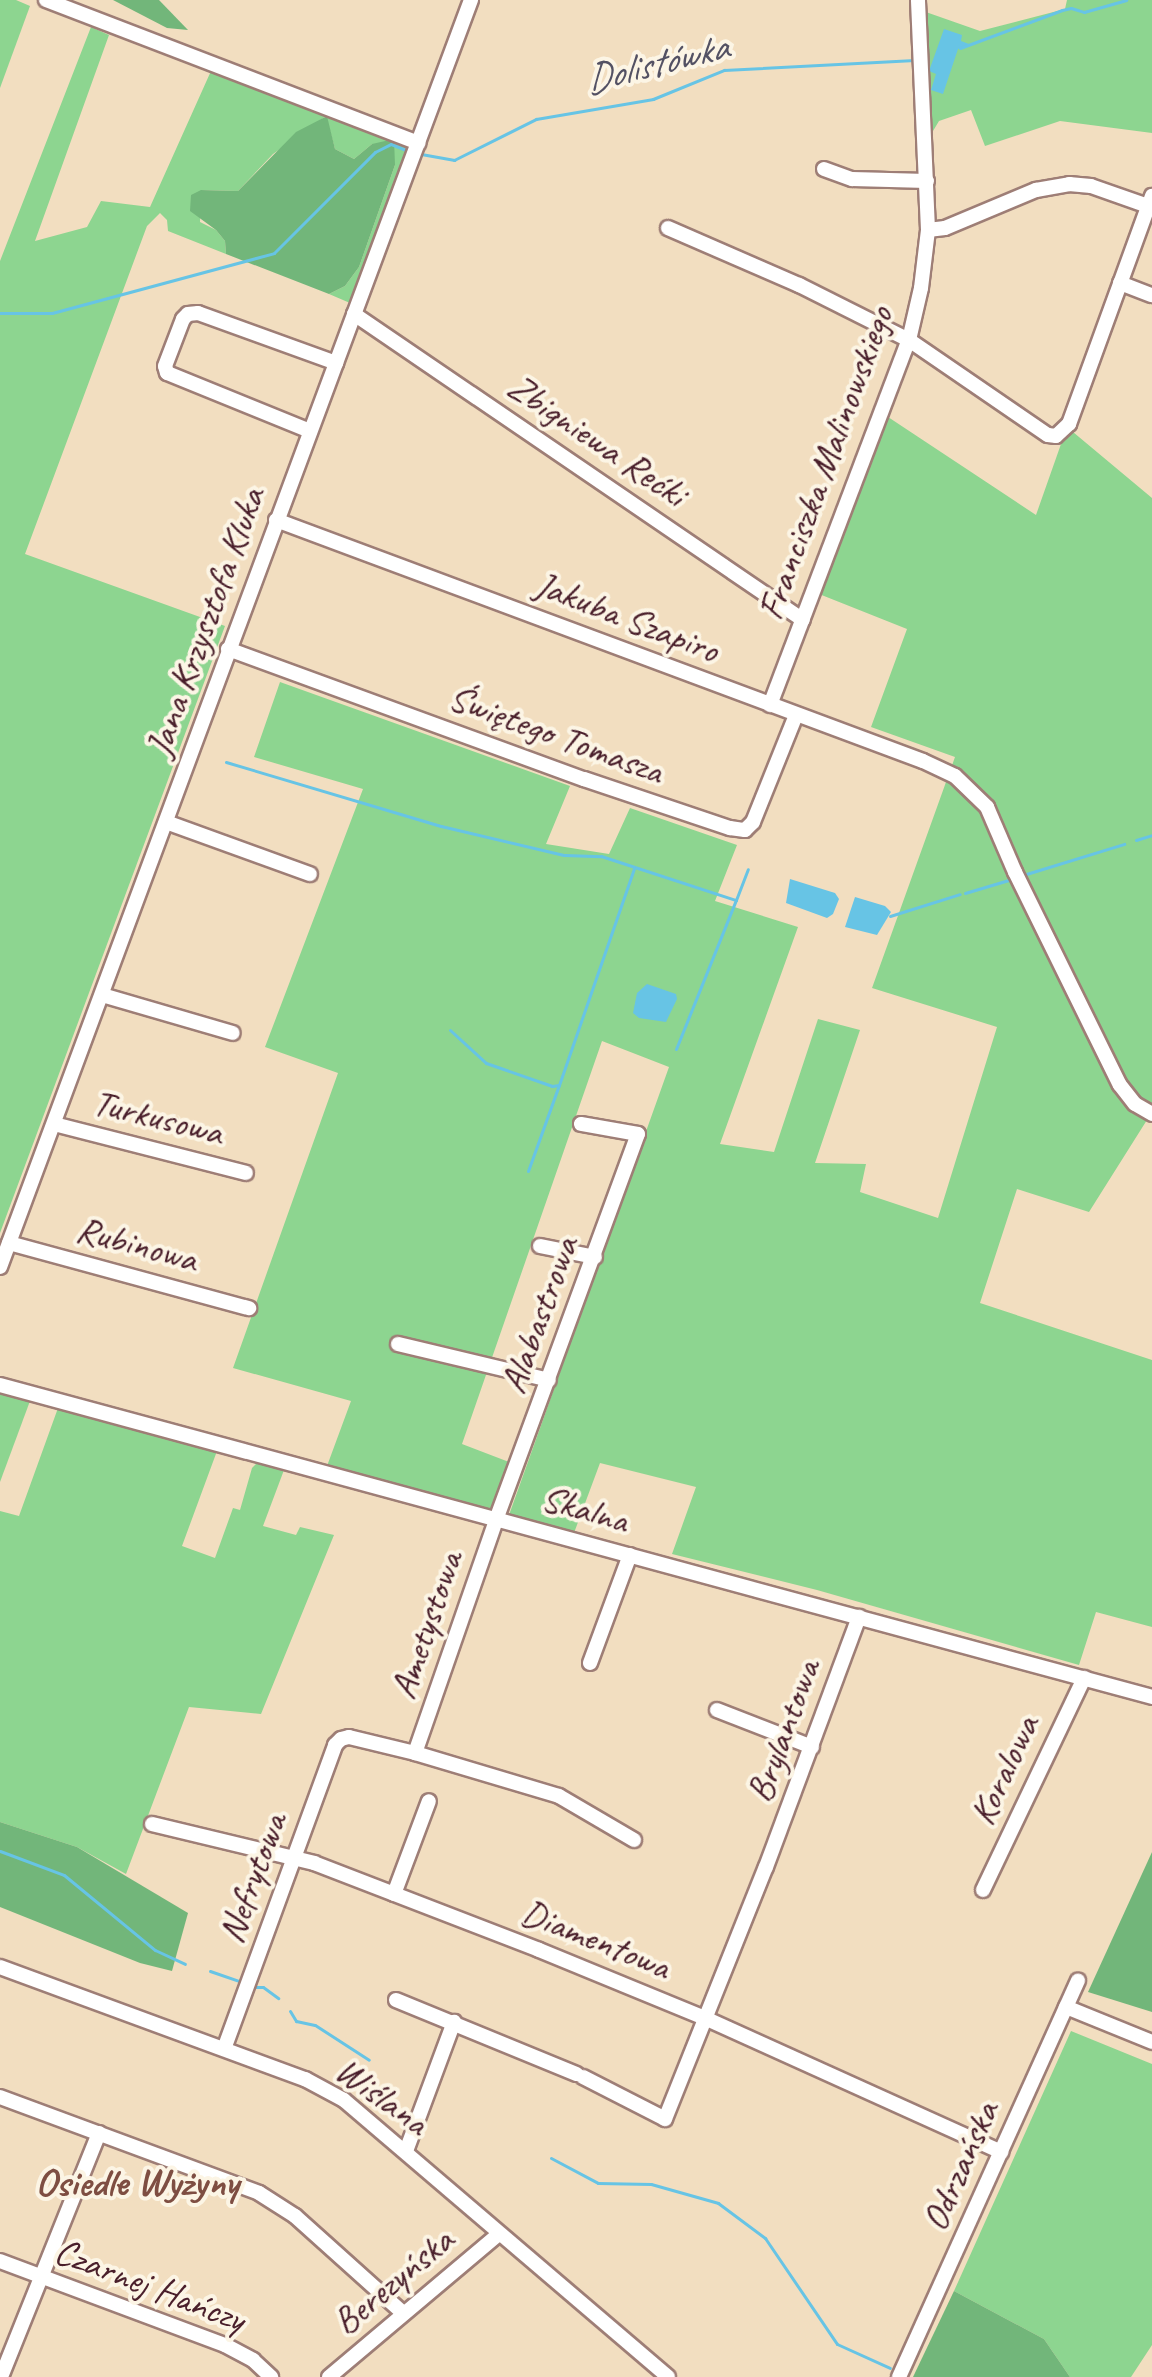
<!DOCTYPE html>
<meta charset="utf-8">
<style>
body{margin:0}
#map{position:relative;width:1152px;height:2377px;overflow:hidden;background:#f2dec0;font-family:Caveat,sans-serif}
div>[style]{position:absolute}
.green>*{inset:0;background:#8dd590}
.forest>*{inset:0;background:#72b67a}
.water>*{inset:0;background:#67c4e5}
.stream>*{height:3px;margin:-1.5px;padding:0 1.5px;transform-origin:1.5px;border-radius:1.5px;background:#67c4e5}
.roads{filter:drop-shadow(2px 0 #9e7e76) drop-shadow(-2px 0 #9e7e76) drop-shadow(0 2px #9e7e76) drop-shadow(0 -2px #9e7e76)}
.minor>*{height:14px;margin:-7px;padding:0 7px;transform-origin:7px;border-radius:7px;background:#fff}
span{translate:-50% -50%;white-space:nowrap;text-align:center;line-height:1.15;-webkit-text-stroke:8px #fcf5e5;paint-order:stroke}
.street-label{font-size:38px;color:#4a1f2b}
.water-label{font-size:40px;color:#535163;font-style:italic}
.neighbourhood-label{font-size:40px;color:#7e4e42;font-weight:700}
</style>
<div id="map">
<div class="green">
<div style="clip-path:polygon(0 0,16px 0,30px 6px,0 88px)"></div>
<div style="clip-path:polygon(1067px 0,1152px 0,1152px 133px,1060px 121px,985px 146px,971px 110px,939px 121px,933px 131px,923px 11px,980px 31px,1065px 9px)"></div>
<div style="clip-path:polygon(91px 27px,109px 35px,35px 241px,87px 227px,101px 201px,150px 207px,211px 71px,411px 143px,350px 303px,329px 294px,345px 286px,359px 267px,395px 165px,372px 144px,354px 159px,335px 149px,326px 116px,273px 154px,238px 191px,201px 190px,200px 222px,216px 230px,225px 241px,226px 254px,168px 231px,167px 220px,160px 213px,147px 226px,25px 554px,225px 626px,0 1233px,0 261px)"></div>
<div style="clip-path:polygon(882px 413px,1036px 515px,1067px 427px,1152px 498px,1152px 1112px,1089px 1212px,1017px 1189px,980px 1303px,1152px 1360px,1152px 1627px,1096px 1612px,1079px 1665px,817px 1590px,672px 1554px,696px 1487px,600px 1463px,574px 1533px,509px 1515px,669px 1067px,602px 1041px,462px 1444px,509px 1462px,491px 1510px,327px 1466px,351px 1401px,233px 1368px,338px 1073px,265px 1047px,363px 789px,254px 757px,280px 682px,570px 786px,546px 844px,609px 854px,630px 808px,737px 845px,715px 901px,798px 927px,720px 1144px,774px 1152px,818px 1019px,860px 1030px,815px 1163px,866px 1164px,860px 1192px,938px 1218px,997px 1027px,872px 988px,955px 757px,871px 727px,907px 629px,814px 592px)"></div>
<div style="clip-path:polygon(0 1394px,30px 1401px,0 1482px)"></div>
<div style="clip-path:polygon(58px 1408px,217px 1451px,182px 1546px,215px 1558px,233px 1508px,240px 1510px,252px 1468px,258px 1462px,284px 1470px,263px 1526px,296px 1535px,300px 1527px,334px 1535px,261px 1714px,189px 1707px,126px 1874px,77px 1847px,0 1822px,0 1511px,19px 1516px)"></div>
<div style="clip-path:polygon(1071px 2031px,1152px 2064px,1152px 2345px,1131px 2377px,1070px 2377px,1044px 2339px,954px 2291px)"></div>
</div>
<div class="forest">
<div style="clip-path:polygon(113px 0,159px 0,188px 30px,167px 28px)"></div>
<div style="clip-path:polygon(327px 116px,335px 149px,354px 159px,372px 144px,394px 139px,395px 165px,359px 267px,345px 286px,329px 294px,226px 254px,225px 241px,216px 230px,190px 211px,191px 195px,201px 190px,238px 191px,296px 132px)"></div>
<div style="clip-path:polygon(0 1822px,77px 1847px,188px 1913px,172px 1971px,140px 1963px,0 1907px)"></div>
<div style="clip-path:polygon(1152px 1852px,1152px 2012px,1088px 1992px)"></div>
<div style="clip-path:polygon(954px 2291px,1044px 2339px,1070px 2377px,913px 2377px)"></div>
</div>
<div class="water">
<div style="clip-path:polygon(944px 29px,962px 35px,961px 41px,969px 44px,958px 49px,943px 94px,931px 90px,936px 74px,929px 71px)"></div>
<div style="clip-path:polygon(790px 879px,835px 893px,839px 899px,833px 914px,827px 918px,786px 903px)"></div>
<div style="clip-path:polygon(855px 897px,885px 906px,891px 912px,877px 935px,845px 927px)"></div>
<div style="clip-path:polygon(647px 984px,676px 994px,677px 999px,666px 1022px,639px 1018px,633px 1013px,637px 993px)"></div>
</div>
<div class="stream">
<div style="left:960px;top:48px;width:109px;rotate:-20.4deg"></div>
<div style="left:1062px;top:10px;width:9px;rotate:-13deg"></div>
<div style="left:1071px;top:8px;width:14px;rotate:17deg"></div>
<div style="left:1084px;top:12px;width:44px;rotate:-15.9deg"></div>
<div style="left:421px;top:154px;width:34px;rotate:10deg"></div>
<div style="left:454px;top:160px;width:92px;rotate:-26.6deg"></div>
<div style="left:536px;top:119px;width:119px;rotate:-9.7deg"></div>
<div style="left:653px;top:99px;width:77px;rotate:-22.2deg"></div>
<div style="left:724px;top:70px;width:191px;rotate:-3deg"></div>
<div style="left:0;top:313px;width:52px"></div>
<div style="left:52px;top:313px;width:230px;rotate:-15.1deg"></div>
<div style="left:274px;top:253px;width:143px;rotate:-45deg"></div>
<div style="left:375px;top:152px;width:18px;rotate:-27deg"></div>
<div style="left:391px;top:144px;width:16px;rotate:22deg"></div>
<div style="left:226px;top:762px;width:224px;rotate:16.6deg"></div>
<div style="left:441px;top:826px;width:126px;rotate:13.3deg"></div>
<div style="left:564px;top:855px;width:37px;rotate:2deg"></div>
<div style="left:601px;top:856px;width:142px;rotate:18.1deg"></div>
<div style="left:736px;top:900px;width:33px;rotate:-69deg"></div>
<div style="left:1136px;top:840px;width:17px;rotate:-17deg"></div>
<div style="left:1023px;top:875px;width:106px;rotate:-17.1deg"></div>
<div style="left:965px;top:893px;width:49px;rotate:-16.6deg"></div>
<div style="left:890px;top:916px;width:73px;rotate:-17.4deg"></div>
<div style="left:450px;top:1030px;width:49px;rotate:42.5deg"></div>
<div style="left:486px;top:1063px;width:70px;rotate:19.2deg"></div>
<div style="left:552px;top:1086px;width:7px;rotate:-8deg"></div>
<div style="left:559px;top:1085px;width:230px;rotate:-70.9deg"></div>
<div style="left:676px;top:1049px;width:161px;rotate:-68.1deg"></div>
<div style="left:528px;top:1171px;width:91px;rotate:-70.2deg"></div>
<div style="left:0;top:1851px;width:68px;rotate:20.6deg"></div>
<div style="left:64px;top:1875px;width:118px;rotate:39.5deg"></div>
<div style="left:155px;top:1950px;width:33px;rotate:25deg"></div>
<div style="left:210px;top:1971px;width:31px;rotate:19deg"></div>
<div style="left:255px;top:1987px;width:8px"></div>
<div style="left:263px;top:1987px;width:19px;rotate:36deg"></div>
<div style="left:290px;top:2011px;width:12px;rotate:59deg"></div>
<div style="left:296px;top:2021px;width:19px;rotate:12deg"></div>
<div style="left:315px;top:2025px;width:64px;rotate:32.9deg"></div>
<div style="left:551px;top:2158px;width:53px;rotate:28deg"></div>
<div style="left:598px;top:2183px;width:53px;rotate:1.1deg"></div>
<div style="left:651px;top:2184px;width:70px;rotate:15.8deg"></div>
<div style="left:718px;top:2203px;width:59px;rotate:36.7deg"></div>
<div style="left:765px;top:2238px;width:128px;rotate:55.8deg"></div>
<div style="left:837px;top:2344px;width:58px;rotate:24.4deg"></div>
</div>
<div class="roads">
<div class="minor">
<div style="left:46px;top:0;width:399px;rotate:21deg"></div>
<div style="left:824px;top:169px;width:30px;rotate:20deg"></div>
<div style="left:852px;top:179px;width:75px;rotate:1.5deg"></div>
<div style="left:668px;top:228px;width:143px;rotate:23.5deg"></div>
<div style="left:799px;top:285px;width:123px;rotate:26.6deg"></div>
<div style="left:909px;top:340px;width:168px;rotate:34.4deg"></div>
<div style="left:1048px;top:435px;width:8px;rotate:7deg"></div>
<div style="left:1056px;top:436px;width:18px;rotate:-43deg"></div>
<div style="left:1069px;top:424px;width:243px;rotate:-70deg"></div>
<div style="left:928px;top:230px;width:17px;rotate:-7deg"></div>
<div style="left:945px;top:228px;width:99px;rotate:-22.7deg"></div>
<div style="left:1036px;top:190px;width:34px;rotate:-10deg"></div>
<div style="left:1069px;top:184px;width:22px;rotate:5deg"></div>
<div style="left:1091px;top:186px;width:60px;rotate:19.3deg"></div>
<div style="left:1120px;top:283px;width:34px;rotate:21deg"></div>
<div style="left:354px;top:314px;width:543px;rotate:34.27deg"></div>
<div style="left:310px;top:431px;width:154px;rotate:-157.9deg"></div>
<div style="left:167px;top:373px;width:7px;rotate:-106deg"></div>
<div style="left:165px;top:366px;width:50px;rotate:-69deg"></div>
<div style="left:183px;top:319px;width:7px;rotate:-45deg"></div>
<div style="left:188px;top:314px;width:10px;rotate:-6deg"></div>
<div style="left:198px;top:313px;width:147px;rotate:19.9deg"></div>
<div style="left:276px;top:520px;width:690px;rotate:20.43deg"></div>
<div style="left:923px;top:761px;width:35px;rotate:25deg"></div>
<div style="left:955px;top:776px;width:45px;rotate:44.1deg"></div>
<div style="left:987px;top:807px;width:71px;rotate:66.7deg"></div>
<div style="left:1015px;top:872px;width:237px;rotate:63.8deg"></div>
<div style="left:1120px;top:1085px;width:24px;rotate:52deg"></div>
<div style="left:1135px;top:1104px;width:20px;rotate:30deg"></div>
<div style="left:228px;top:649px;width:379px;rotate:20.1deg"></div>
<div style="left:584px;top:779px;width:154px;rotate:18.6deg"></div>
<div style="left:730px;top:828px;width:15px;rotate:8deg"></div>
<div style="left:745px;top:830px;width:11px;rotate:-45deg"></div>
<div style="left:753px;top:822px;width:115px;rotate:-68.1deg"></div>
<div style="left:770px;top:705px;width:391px;rotate:-69.2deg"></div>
<div style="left:909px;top:340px;width:53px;rotate:-77deg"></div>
<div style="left:921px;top:288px;width:58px;rotate:-83.1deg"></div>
<div style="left:928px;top:230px;width:230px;rotate:-92.5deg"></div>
<div style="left:166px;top:822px;width:153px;rotate:19.9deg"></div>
<div style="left:102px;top:995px;width:136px;rotate:16.2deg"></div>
<div style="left:54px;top:1124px;width:198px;rotate:14.3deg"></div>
<div style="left:9px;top:1243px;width:249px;rotate:15.2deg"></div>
<div style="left:540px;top:1246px;width:56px;rotate:11.3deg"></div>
<div style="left:0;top:1267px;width:1352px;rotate:-69.61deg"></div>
<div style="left:398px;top:1344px;width:155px;rotate:13.4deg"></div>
<div style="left:0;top:1385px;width:1194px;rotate:15.15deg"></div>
<div style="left:590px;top:1663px;width:115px;rotate:-69.7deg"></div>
<div style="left:717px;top:1710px;width:102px;rotate:21.3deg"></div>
<div style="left:415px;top:1753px;width:250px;rotate:-70.8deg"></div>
<div style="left:497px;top:1517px;width:408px;rotate:-69.8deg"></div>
<div style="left:638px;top:1134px;width:58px;rotate:-170deg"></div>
<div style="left:152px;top:1824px;width:167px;rotate:13.5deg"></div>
<div style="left:314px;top:1863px;width:241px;rotate:21.1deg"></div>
<div style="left:539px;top:1950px;width:182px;rotate:22.3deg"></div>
<div style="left:707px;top:2019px;width:323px;rotate:24.3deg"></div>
<div style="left:983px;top:1890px;width:235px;rotate:-64.5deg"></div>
<div style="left:394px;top:1894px;width:99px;rotate:-69.4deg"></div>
<div style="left:0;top:1967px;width:325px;rotate:20.2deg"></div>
<div style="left:305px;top:2079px;width:44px;rotate:28.3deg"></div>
<div style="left:344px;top:2100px;width:426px;rotate:40.5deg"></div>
<div style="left:396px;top:2000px;width:195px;rotate:22.3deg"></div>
<div style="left:1066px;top:2007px;width:93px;rotate:22.1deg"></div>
<div style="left:224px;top:2049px;width:324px;rotate:-69.9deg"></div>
<div style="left:335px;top:1745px;width:8px;rotate:-45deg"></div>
<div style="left:341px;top:1739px;width:8px;rotate:-14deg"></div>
<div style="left:349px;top:1737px;width:68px;rotate:13.6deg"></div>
<div style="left:415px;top:1753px;width:150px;rotate:16.6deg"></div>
<div style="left:559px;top:1796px;width:87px;rotate:30.4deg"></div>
<div style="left:583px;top:2077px;width:92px;rotate:27.1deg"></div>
<div style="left:665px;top:2119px;width:271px;rotate:-68.2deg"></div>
<div style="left:766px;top:1867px;width:267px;rotate:-69.6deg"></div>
<div style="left:0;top:2097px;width:276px;rotate:20.3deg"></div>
<div style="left:259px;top:2193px;width:43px;rotate:32.6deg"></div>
<div style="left:295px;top:2216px;width:144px;rotate:41.9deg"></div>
<div style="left:406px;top:2151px;width:138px;rotate:-69.6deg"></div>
<div style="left:0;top:2261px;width:240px;rotate:20.5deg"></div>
<div style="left:225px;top:2345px;width:32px;rotate:28deg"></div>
<div style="left:253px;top:2360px;width:25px;rotate:43deg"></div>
<div style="left:1px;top:2377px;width:263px;rotate:-68.1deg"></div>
<div style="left:329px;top:2377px;width:222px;rotate:-40.1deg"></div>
<div style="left:899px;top:2377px;width:435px;rotate:-65.7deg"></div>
</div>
</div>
<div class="street-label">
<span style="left:597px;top:440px;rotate:34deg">Zbigniewa Rećki</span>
<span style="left:825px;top:463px;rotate:-70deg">Franciszka Malinowskiego</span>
<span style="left:627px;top:617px;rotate:21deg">Jakuba Szapiro</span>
<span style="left:205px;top:622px;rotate:-70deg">Jana Krzysztofa Kluka</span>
<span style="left:556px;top:734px;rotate:20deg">Świętego Tomasza</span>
<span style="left:158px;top:1117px;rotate:14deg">Turkusowa</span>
<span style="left:137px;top:1244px;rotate:15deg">Rubinowa</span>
<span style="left:539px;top:1315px;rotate:-70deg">Alabastrowa</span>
<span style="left:585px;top:1509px;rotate:16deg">Skalna</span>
<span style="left:426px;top:1625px;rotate:-71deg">Ametystowa</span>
<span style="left:783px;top:1731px;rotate:-70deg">Brylantowa</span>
<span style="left:1004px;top:1770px;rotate:-65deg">Koralowa</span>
<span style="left:252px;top:1878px;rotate:-70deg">Nefrytowa</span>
<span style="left:596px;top:1939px;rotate:22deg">Diamentowa</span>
<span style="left:382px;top:2096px;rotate:36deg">Wiślana</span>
<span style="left:960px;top:2166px;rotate:-66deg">Odrzańska</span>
<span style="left:393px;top:2281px;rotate:-40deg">Berezyńska</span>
<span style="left:150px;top:2285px;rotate:21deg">Czarnej Hańczy</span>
</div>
<div class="water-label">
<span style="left:656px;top:63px;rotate:-14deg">Dolistówka</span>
</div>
<div class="neighbourhood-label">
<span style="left:137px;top:2182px">Osiedle Wyżyny</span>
</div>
</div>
